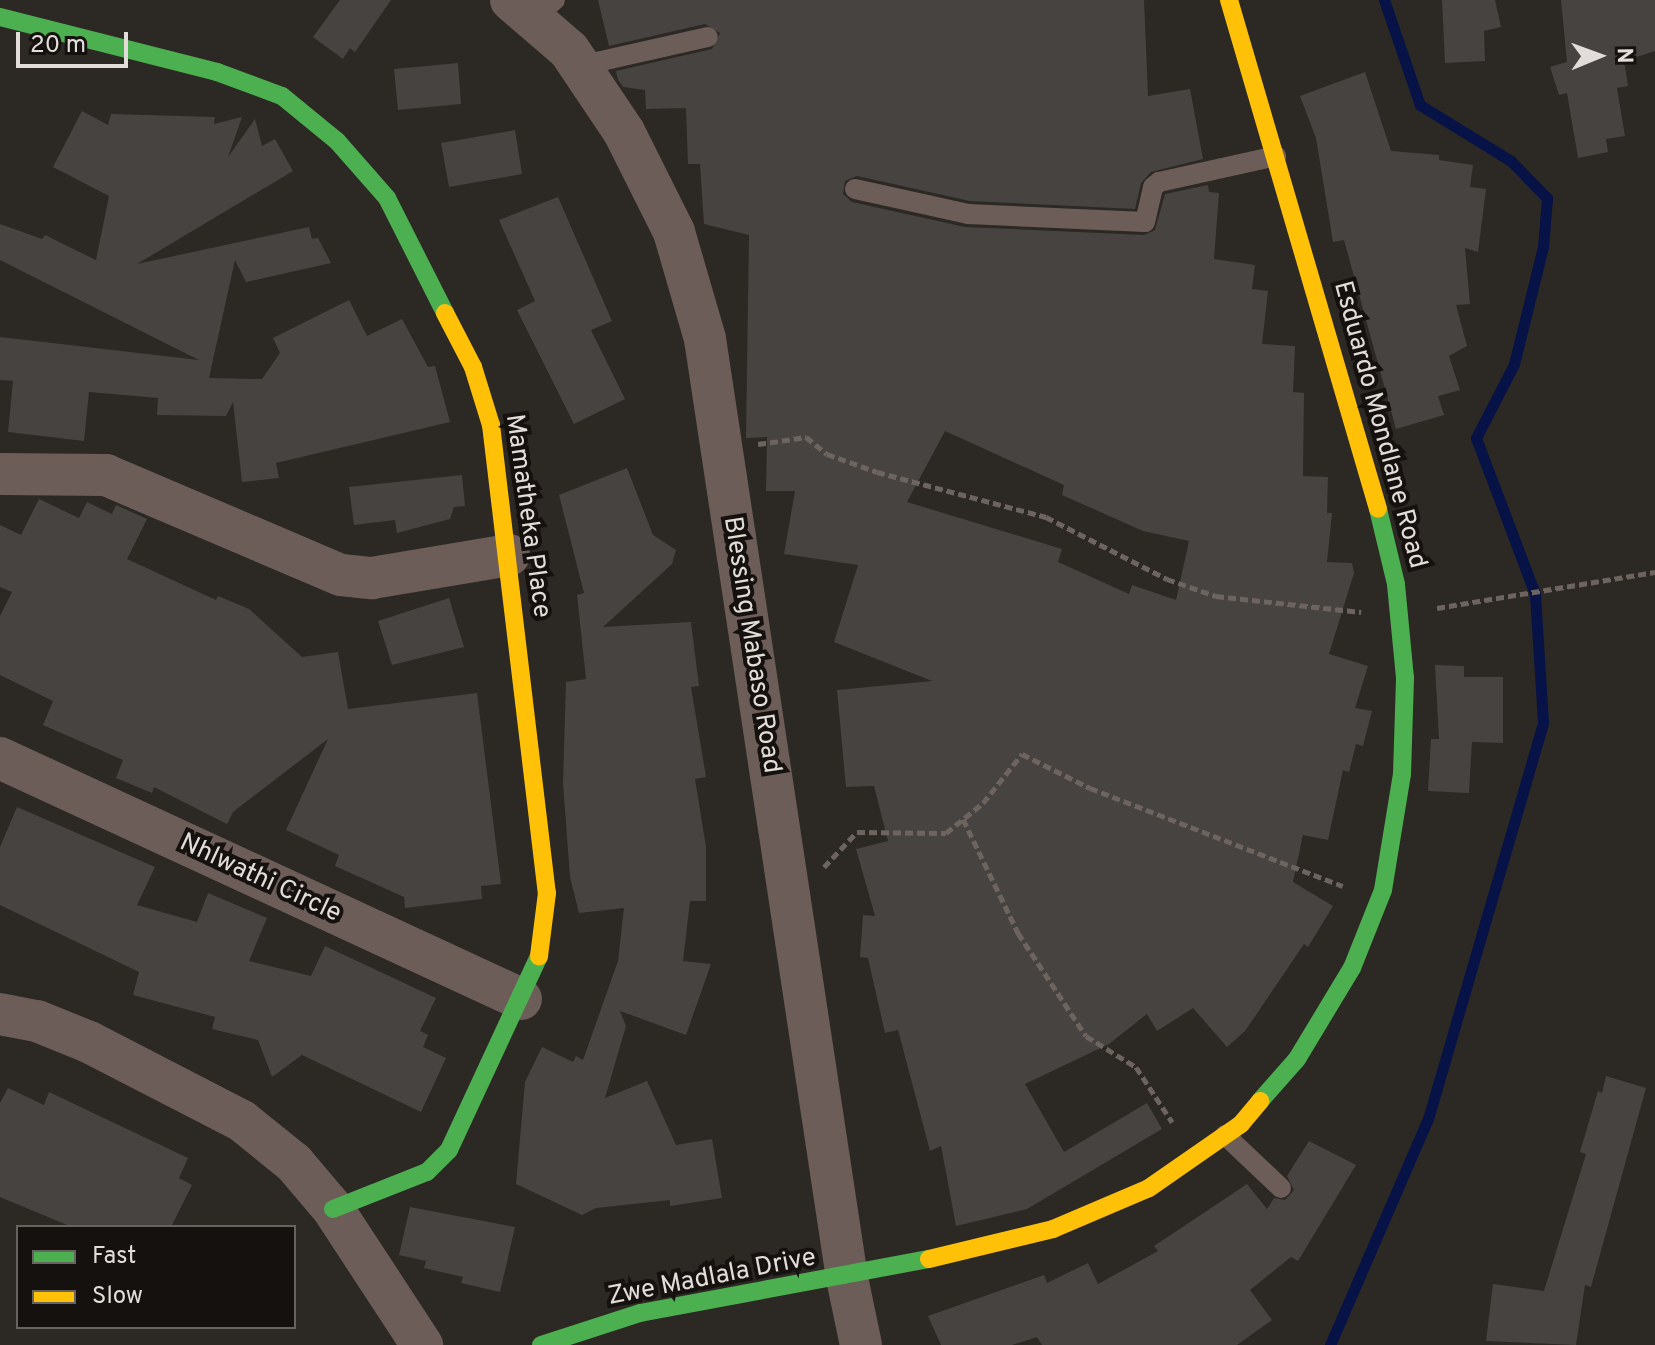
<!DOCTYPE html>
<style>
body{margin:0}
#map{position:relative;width:1655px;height:1345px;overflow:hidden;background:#2c2824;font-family:Overpass,sans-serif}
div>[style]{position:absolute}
.stream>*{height:11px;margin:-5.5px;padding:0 5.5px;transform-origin:5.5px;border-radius:5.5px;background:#071347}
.building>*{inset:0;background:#474340}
.path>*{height:5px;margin-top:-2.5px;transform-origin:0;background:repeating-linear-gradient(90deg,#6d6460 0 8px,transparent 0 12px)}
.lane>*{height:20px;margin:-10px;padding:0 10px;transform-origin:10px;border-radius:10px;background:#6d5d58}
.street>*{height:42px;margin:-21px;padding:0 21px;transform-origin:21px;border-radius:21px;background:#6d5d58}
.fast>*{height:18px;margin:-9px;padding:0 9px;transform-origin:9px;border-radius:9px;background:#4caf50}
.slow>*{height:18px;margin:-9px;padding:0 9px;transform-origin:9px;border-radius:9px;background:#ffc107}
span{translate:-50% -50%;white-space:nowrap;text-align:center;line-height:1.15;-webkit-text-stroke:8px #15110e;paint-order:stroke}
.street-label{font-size:26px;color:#e3ddd9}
.legend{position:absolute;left:16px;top:1225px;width:280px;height:104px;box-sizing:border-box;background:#15110e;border:2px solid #67635f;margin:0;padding:10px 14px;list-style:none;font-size:24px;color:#e3ddd9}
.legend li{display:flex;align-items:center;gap:16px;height:40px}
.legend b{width:40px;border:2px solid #67635f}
.north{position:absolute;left:1559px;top:16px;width:80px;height:80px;-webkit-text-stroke:6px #15110e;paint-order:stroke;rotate:89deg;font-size:22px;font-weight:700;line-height:32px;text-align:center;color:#e3ddd9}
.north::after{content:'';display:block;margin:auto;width:28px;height:36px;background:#e3ddd9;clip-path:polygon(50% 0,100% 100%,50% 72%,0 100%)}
.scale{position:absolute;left:16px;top:32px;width:112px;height:36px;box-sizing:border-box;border:4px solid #e3ddd9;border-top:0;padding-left:10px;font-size:24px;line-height:28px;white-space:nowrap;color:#e3ddd9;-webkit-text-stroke:6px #15110e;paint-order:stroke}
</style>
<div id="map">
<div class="stream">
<div style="left:1330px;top:1345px;width:246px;rotate:-66.6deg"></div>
<div style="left:1428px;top:1119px;width:413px;rotate:-73.8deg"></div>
<div style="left:1543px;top:722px;width:128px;rotate:-93.6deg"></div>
<div style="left:1535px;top:594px;width:167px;rotate:-110.7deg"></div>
<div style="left:1476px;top:438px;width:83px;rotate:-62.8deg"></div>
<div style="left:1514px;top:364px;width:121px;rotate:-76.1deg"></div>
<div style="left:1543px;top:247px;width:49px;rotate:-85.3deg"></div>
<div style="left:1547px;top:198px;width:52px;rotate:-134.2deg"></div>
<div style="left:1511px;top:161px;width:107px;rotate:-148.4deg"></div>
<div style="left:1420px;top:105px;width:111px;rotate:-108.9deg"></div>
</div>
<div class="building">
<div style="clip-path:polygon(340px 0,391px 0,355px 52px,350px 48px,343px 59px,313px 37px)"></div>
<div style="clip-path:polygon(evenodd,598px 0,1144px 0,1148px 96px,1190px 89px,1203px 159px,1151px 172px,1141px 183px,1135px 209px,970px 201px,857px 176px,845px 181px,843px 194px,852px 202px,965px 227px,1144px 235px,1155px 230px,1165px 194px,1208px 185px,1209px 192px,1219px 193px,1214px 259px,1255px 265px,1252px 289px,1268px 291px,1262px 344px,1295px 346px,1293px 392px,1304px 393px,1303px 476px,1328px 477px,1327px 513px,1332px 513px,1327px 562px,1352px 563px,1354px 573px,1329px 654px,1368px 666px,1355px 708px,1372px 711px,1363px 746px,1356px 744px,1349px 772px,1343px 770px,1328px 840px,1303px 835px,1293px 882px,1333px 906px,1308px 947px,1304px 944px,1245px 1031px,1227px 1047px,1193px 1008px,1157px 1031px,1147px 1014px,1109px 1044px,1025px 1084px,1064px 1152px,1147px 1103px,1162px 1129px,1027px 1209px,956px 1226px,941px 1146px,930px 1151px,898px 1030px,885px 1033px,868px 958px,860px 957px,863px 915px,875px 916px,856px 849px,888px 841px,874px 786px,846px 787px,837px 690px,932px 681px,834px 642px,858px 565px,784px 554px,795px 491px,766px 491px,767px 437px,746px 438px,749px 235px,704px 224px,700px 164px,688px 164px,686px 108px,646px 109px,645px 90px,623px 87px,618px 80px,616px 71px,712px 49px,720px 33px,705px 24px,609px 46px,598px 0,945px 431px,1064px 485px,1062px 495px,1143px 531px,1189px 541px,1176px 600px,1132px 585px,1129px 594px,1058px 562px,1062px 549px,907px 502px,945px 431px)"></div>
<div style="clip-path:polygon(1442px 0,1495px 0,1501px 27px,1484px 31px,1485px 61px,1445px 63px)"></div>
<div style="clip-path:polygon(1561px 0,1655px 0,1655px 51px,1624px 61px,1628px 86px,1617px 88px,1625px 136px,1606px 139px,1608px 152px,1578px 158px,1567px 93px,1559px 95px,1550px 67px,1567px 62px)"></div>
<div style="clip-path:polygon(458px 63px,461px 104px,398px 110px,394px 69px)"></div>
<div style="clip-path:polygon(1365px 72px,1391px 151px,1439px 155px,1439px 160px,1473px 165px,1470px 187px,1486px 189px,1478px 252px,1465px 248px,1470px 304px,1456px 305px,1467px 346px,1449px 356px,1460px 390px,1438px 396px,1444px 415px,1396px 429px,1344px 240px,1333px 242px,1316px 138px,1300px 96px)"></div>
<div style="clip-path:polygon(82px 111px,108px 125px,111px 114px,215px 117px,214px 124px,242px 117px,228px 157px,255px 119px,262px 146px,275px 139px,293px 171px,137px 264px,309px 227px,312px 239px,318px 238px,331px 263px,246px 282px,235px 260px,209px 378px,262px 379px,280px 353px,273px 338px,349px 300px,367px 336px,402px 319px,428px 367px,435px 366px,450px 422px,276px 463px,279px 478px,242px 482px,233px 402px,226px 416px,157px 415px,158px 398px,89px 392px,84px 441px,8px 432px,13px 381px,0 380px,0 337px,199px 360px,0 260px,0 224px,42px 239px,45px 235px,96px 260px,109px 196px,53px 167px)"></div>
<div style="clip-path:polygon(515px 130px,522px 174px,449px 187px,441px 143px)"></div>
<div style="clip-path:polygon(558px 197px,612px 321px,591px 330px,625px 399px,574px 424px,517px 310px,535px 301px,499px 220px)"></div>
<div style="clip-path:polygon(627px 468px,653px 535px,676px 550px,672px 564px,603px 627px,691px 622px,699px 686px,691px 687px,706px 777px,695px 779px,706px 847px,706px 901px,690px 901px,683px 961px,711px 964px,686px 1035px,620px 1011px,626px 1026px,605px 1098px,647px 1081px,676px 1145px,712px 1139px,722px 1198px,670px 1206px,670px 1200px,596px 1208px,582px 1215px,516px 1184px,525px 1082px,542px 1047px,573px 1062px,576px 1056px,583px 1060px,618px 961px,624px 908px,579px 913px,570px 877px,563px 783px,566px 682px,586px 679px,577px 595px,584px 593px,559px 495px)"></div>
<div style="clip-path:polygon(462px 475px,465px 506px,454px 507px,450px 519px,397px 533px,395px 520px,354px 525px,349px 487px)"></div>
<div style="clip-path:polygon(39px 499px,79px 518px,87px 502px,112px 514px,116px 505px,147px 519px,127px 559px,216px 600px,218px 596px,249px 609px,302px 657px,338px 652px,348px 709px,477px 693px,501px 884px,481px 886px,482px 899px,405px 908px,404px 897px,335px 866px,339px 855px,286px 830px,328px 739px,233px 812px,227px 824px,154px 787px,152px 793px,116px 778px,123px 760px,43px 725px,53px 701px,0 675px,0 616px,12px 592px,0 587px,0 525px,21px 535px)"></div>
<div style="clip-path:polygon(449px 598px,464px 647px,392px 665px,378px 621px)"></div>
<div style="clip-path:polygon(1435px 665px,1464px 666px,1464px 677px,1503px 677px,1503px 743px,1472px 742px,1469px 793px,1428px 791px,1431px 739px,1439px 739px)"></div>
<div style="clip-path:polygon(17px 807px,155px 867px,137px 905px,197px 922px,208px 893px,267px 918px,249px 961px,311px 976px,325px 946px,436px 998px,420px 1031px,428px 1035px,423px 1047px,446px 1058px,421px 1112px,302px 1055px,272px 1077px,258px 1040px,212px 1029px,215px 1017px,133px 995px,139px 972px,0 905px,0 847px)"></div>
<div style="clip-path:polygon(1606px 1076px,1646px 1088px,1591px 1287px,1585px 1285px,1576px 1345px,1486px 1341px,1493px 1284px,1544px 1291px,1586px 1154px,1580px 1152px,1598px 1091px,1602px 1093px)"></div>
<div style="clip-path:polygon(8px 1088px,44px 1105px,49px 1092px,188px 1158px,179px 1178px,192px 1185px,171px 1227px,72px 1227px,0 1197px,0 1103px)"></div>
<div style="clip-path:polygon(1309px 1141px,1356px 1165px,1298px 1261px,1291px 1257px,1250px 1290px,1272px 1320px,1237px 1345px,1042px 1345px,1037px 1337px,1012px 1345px,941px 1345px,928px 1316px,1044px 1275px,1047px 1283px,1088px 1263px,1098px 1284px,1158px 1251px,1154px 1246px,1247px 1184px,1267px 1209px,1274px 1198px,1285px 1200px,1294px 1190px,1287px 1176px)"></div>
<div style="clip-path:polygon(410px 1207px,515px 1227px,500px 1292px,461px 1283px,463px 1277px,424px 1268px,426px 1261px,399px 1255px)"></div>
</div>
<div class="path">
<div style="left:758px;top:444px;width:49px;rotate:-8.3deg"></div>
<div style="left:806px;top:437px;width:27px;rotate:39deg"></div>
<div style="left:827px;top:454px;width:53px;rotate:19.8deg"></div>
<div style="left:877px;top:472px;width:175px;rotate:14.9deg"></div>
<div style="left:1046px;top:517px;width:136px;rotate:27.1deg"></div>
<div style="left:1167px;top:579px;width:52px;rotate:19.1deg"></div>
<div style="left:1216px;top:596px;width:146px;rotate:6.3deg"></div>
<div style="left:1437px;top:608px;width:221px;rotate:-9.4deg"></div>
<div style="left:963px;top:819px;width:127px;rotate:64.2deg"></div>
<div style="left:1018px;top:933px;width:123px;rotate:56.6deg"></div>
<div style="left:1086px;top:1036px;width:59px;rotate:31.8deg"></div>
<div style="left:1136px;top:1067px;width:66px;rotate:56.8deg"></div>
<div style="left:824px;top:867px;width:48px;rotate:-46.7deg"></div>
<div style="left:857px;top:832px;width:89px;rotate:0.6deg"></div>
<div style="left:946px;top:833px;width:48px;rotate:-39deg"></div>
<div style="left:983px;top:803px;width:63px;rotate:-51.5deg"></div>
<div style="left:1022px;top:754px;width:76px;rotate:26.6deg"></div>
<div style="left:1090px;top:788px;width:271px;rotate:21.2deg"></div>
</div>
<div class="lane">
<div style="left:533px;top:19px;width:29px;rotate:-41deg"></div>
<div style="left:579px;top:66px;width:132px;rotate:-12.7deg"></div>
<div style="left:855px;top:189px;width:116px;rotate:12.5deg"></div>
<div style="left:968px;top:214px;width:177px;rotate:2.6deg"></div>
<div style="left:1145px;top:222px;width:36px;rotate:-77deg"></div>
<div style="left:1153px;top:187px;width:8px;rotate:-40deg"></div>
<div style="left:1159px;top:182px;width:120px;rotate:-12.5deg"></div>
<div style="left:1225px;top:1135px;width:77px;rotate:43.4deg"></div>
</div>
<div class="street">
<div style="left:511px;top:0;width:77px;rotate:40.8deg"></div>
<div style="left:569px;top:50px;width:99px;rotate:56.1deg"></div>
<div style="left:624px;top:132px;width:112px;rotate:63.4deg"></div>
<div style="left:674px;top:232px;width:111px;rotate:73.8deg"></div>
<div style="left:705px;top:339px;width:950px;rotate:81.4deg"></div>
<div style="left:847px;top:1278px;width:68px;rotate:78.2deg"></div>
<div style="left:0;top:474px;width:106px;rotate:0.5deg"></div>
<div style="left:106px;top:475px;width:255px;rotate:23.1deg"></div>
<div style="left:341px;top:575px;width:31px;rotate:6deg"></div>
<div style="left:372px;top:578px;width:139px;rotate:-9.5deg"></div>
<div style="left:0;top:758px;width:574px;rotate:24.82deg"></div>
<div style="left:0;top:1014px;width:38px;rotate:11deg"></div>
<div style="left:37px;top:1021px;width:56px;rotate:22deg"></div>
<div style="left:89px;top:1042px;width:172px;rotate:27.3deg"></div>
<div style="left:242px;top:1121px;width:67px;rotate:38.9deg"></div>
<div style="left:294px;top:1163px;width:60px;rotate:49.7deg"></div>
<div style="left:333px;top:1209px;width:163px;rotate:56.8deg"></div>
</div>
<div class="fast">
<div style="left:0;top:17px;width:224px;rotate:14.2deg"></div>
<div style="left:217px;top:72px;width:69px;rotate:20.3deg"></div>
<div style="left:282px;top:96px;width:71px;rotate:39.3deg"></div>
<div style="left:337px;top:141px;width:76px;rotate:48.7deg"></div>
<div style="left:387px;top:198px;width:129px;rotate:63.2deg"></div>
<div style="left:1260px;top:1101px;width:56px;rotate:-48.6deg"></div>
<div style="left:1297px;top:1059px;width:106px;rotate:-58.9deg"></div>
<div style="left:1352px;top:968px;width:84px;rotate:-68.3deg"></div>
<div style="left:1383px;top:890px;width:118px;rotate:-80.7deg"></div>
<div style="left:1402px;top:774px;width:96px;rotate:-88.2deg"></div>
<div style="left:1405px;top:678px;width:94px;rotate:-95.5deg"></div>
<div style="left:1396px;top:584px;width:77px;rotate:-103.5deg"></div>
<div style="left:333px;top:1209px;width:101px;rotate:-21.5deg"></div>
<div style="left:427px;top:1172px;width:31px;rotate:-45deg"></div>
<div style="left:449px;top:1150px;width:214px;rotate:-65.1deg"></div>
<div style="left:541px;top:1345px;width:104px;rotate:-17.9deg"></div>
<div style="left:640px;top:1313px;width:294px;rotate:-10.6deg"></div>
</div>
<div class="slow">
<div style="left:1229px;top:0;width:530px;rotate:73.68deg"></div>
<div style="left:445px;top:313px;width:61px;rotate:62.6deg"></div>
<div style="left:473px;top:367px;width:61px;rotate:72.8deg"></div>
<div style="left:491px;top:425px;width:471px;rotate:83.2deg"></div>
<div style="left:547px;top:893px;width:64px;rotate:97.2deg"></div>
<div style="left:929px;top:1259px;width:128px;rotate:-13.6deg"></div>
<div style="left:1053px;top:1229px;width:104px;rotate:-23.1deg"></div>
<div style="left:1149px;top:1188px;width:112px;rotate:-34.8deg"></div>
<div style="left:1241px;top:1124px;width:30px;rotate:-50deg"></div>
</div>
<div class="street-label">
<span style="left:1379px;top:425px;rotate:75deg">Esduardo Mondlane Road</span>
<span style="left:527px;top:516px;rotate:82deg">Mamatheka Place</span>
<span style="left:751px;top:645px;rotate:81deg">Blessing Mabaso Road</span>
<span style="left:260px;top:879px;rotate:25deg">Nhlwathi Circle</span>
<span style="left:712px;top:1278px;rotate:-11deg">Zwe Madlala Drive</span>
</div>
<ul class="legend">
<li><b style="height:10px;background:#4caf50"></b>Fast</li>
<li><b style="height:10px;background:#ffc107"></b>Slow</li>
</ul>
<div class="north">N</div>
<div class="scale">20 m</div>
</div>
